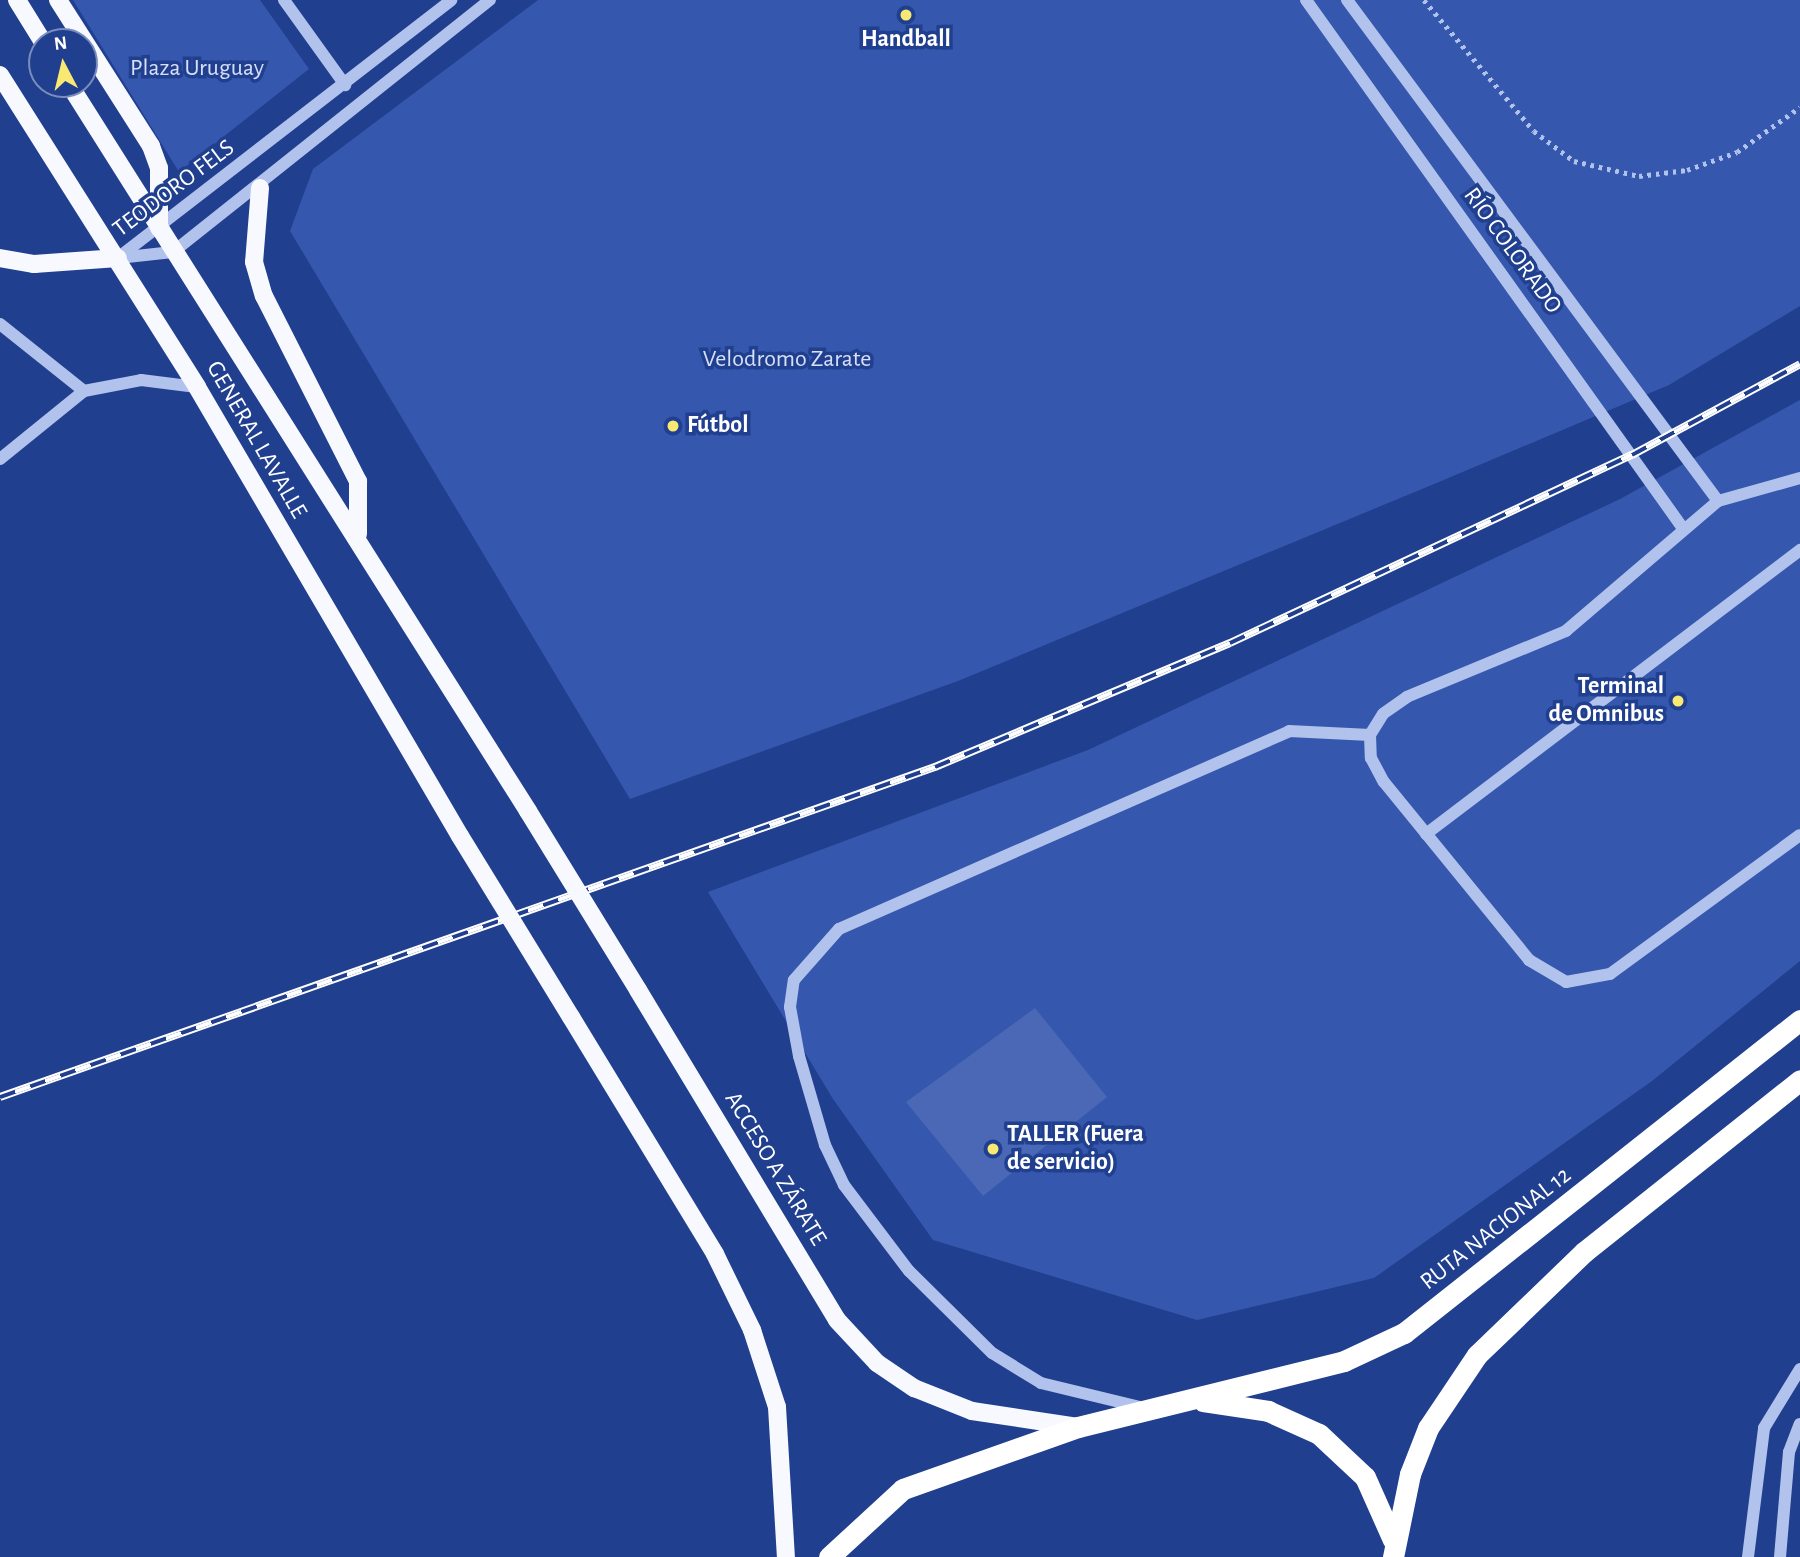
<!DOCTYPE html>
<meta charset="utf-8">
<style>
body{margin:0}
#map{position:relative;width:1800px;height:1557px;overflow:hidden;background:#213f8f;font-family:"Alegreya Sans",sans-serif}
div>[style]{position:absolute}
.green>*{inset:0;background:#3557ad}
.building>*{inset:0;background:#4a68b6}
.path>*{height:4.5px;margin-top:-2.25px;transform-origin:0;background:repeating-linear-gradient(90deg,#b1c2ec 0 3.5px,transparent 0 8.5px)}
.minor>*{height:12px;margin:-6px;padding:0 6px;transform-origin:6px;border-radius:6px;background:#b1c2ec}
.major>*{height:18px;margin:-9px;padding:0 9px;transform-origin:9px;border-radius:9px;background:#f7f9ff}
.highway>*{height:21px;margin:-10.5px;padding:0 10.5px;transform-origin:10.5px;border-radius:10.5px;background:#fff}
.rail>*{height:8px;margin-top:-4px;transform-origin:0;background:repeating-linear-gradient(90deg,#213f8f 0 16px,#fff 0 32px);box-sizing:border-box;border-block:2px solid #fff}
.major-bridge>*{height:18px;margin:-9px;padding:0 9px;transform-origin:9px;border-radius:9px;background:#f7f9ff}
.dots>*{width:19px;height:19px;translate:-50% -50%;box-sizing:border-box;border:4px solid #213f8f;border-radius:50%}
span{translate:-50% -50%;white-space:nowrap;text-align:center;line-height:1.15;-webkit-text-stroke:7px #213f8f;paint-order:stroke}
.poi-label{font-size:24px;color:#fff;font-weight:700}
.left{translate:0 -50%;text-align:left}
.right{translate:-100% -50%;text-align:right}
.park-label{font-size:24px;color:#d7e0f9}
.street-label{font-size:24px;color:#fff}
.north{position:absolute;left:28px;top:28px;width:70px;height:70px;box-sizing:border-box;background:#213f8f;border:2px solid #7a8cbc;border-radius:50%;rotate:353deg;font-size:19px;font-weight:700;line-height:28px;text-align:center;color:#fff}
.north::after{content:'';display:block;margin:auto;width:24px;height:32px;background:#f9e973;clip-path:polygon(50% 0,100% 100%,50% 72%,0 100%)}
</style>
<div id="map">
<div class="green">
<div style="clip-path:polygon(73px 0,260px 0,309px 69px,179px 172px)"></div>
<div style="clip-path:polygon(538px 0,1800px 0,1800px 306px,1669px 385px,1439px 482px,958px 681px,630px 799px,290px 231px,313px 169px)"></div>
<div style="clip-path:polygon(1800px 400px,1800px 961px,1652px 1081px,1374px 1278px,1197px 1320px,933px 1240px,833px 1099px,708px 892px,1088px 750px,1620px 499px)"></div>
</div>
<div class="building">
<div style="clip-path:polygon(1035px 1008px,1107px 1097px,983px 1196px,906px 1102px)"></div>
</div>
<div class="path">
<div style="left:1424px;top:0;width:171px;rotate:50deg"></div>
<div style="left:1534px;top:131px;width:50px;rotate:36.9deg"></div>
<div style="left:1574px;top:161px;width:67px;rotate:13deg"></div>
<div style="left:1639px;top:176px;width:48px;rotate:-7.1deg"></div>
<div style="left:1687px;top:170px;width:53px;rotate:-19.8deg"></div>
<div style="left:1737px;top:152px;width:77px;rotate:-35.5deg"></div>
</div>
<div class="minor">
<div style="left:284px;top:0;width:105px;rotate:54.3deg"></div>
<div style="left:1306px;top:0;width:647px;rotate:54.49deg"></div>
<div style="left:1347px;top:0;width:623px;rotate:53.48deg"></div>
<div style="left:119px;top:257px;width:420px;rotate:-37.7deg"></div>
<div style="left:118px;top:258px;width:55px;rotate:-6.2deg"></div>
<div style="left:173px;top:252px;width:405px;rotate:-38.5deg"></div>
<div style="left:0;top:324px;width:107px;rotate:38.6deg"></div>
<div style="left:0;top:459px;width:108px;rotate:-39deg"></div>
<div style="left:84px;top:391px;width:58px;rotate:-10.9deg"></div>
<div style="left:141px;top:380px;width:56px;rotate:7.1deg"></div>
<div style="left:1800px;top:478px;width:85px;rotate:164.3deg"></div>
<div style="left:1718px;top:501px;width:200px;rotate:139.5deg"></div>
<div style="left:1566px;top:631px;width:172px;rotate:157.5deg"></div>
<div style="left:1407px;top:697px;width:29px;rotate:145deg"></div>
<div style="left:1383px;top:714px;width:25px;rotate:122deg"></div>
<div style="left:1370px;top:735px;width:23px;rotate:88deg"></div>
<div style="left:1371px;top:758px;width:27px;rotate:62deg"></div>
<div style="left:1384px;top:782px;width:230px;rotate:50.8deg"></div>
<div style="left:1529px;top:960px;width:43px;rotate:30.7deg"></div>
<div style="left:1566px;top:982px;width:45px;rotate:-10.3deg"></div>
<div style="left:1610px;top:974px;width:235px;rotate:-36.2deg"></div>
<div style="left:1426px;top:834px;width:470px;rotate:-37.2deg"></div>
<div style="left:1140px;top:1407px;width:102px;rotate:-166.4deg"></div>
<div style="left:1041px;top:1383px;width:57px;rotate:-148.5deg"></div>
<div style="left:992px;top:1353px;width:117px;rotate:-135.3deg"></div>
<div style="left:909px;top:1271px;width:108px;rotate:-127.1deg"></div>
<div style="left:844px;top:1185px;width:44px;rotate:-115.4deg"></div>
<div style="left:825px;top:1145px;width:93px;rotate:-106.3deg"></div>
<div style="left:799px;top:1056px;width:50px;rotate:-100.4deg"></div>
<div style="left:790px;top:1007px;width:27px;rotate:-82deg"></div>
<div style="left:794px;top:980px;width:68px;rotate:-48.6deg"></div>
<div style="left:839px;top:929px;width:492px;rotate:-23.7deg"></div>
<div style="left:1289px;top:731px;width:81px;rotate:2.8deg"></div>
<div style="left:1748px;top:1557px;width:130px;rotate:-82.9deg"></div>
<div style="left:1764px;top:1428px;width:69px;rotate:-58.6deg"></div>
<div style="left:1780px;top:1557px;width:105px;rotate:-85.1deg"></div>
<div style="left:1789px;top:1452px;width:30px;rotate:-69deg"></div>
</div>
<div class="major">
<div style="left:17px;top:0;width:49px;rotate:58.2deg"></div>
<div style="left:58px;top:0;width:173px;rotate:57.5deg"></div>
<div style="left:151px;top:146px;width:23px;rotate:70deg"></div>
<div style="left:159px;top:168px;width:60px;rotate:90deg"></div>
<div style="left:0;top:75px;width:369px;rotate:57.7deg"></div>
<div style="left:197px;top:387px;width:520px;rotate:59.64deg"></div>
<div style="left:69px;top:84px;width:860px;rotate:57.73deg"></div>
<div style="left:260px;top:188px;width:74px;rotate:94.6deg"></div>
<div style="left:254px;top:262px;width:35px;rotate:74deg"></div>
<div style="left:264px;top:296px;width:208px;rotate:63.1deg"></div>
<div style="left:358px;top:481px;width:53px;rotate:90deg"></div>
<div style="left:0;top:258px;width:35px;rotate:10deg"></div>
<div style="left:34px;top:264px;width:84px;rotate:-4.1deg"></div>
<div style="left:638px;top:990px;width:385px;rotate:58.9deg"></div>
<div style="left:837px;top:1320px;width:59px;rotate:47.1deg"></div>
<div style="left:877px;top:1363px;width:45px;rotate:34deg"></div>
<div style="left:914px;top:1388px;width:62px;rotate:21.6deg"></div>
<div style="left:972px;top:1411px;width:107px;rotate:8.6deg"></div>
<div style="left:571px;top:1017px;width:277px;rotate:58.7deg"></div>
<div style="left:715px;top:1254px;width:85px;rotate:64deg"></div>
<div style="left:752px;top:1330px;width:81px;rotate:72deg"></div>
<div style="left:777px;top:1407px;width:150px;rotate:86.6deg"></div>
</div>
<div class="highway">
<div style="left:1203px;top:1401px;width:66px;rotate:8.7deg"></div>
<div style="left:1268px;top:1411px;width:56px;rotate:24.3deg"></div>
<div style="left:1319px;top:1434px;width:63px;rotate:43.1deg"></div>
<div style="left:1365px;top:1477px;width:69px;rotate:66deg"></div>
<div style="left:829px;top:1557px;width:100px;rotate:-42.6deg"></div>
<div style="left:903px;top:1489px;width:186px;rotate:-19.5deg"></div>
<div style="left:1078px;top:1427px;width:274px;rotate:-13.9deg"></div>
<div style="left:1344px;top:1361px;width:66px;rotate:-25deg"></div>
<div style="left:1404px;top:1333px;width:505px;rotate:-38.32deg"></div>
<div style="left:1393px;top:1557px;width:85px;rotate:-78.4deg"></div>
<div style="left:1410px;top:1474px;width:49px;rotate:-68.6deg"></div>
<div style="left:1428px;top:1428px;width:88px;rotate:-56.1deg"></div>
<div style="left:1477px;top:1355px;width:149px;rotate:-43.9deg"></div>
<div style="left:1584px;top:1252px;width:276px;rotate:-38.5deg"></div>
</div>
<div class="rail">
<div style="left:0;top:1097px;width:992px;rotate:-19.44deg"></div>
<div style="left:935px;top:767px;width:320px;rotate:-22.8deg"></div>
<div style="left:1230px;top:643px;width:444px;rotate:-25.1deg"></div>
<div style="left:1632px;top:455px;width:191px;rotate:-28.4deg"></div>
</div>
<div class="major-bridge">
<div style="left:528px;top:811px;width:210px;rotate:58.4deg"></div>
<div style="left:460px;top:836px;width:212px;rotate:58.5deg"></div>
</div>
<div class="dots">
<div style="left:906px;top:15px;background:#f9e973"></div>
<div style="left:673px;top:426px;background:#f9e973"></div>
<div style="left:1678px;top:701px;background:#f9e973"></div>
<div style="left:993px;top:1149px;background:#f9e973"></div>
</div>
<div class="poi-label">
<span style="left:906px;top:40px">Handball</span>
<span class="left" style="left:687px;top:426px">Fútbol</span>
<span class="right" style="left:1664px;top:701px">Terminal<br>de Omnibus</span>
<span class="left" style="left:1007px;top:1149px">TALLER (Fuera<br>de servicio)</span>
</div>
<div class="park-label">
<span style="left:197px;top:69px">Plaza Uruguay</span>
<span style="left:787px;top:360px">Velodromo Zarate</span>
</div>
<div class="street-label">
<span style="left:174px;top:189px;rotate:-37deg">TEODORO FELS</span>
<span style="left:1512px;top:251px;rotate:54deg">RÍO COLORADO</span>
<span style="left:256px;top:440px;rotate:60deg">GENERAL LAVALLE</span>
<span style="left:775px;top:1169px;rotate:59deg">ACCESO A ZÁRATE</span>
<span style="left:1496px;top:1229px;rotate:-38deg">RUTA NACIONAL 12</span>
</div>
<div class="north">N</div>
</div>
